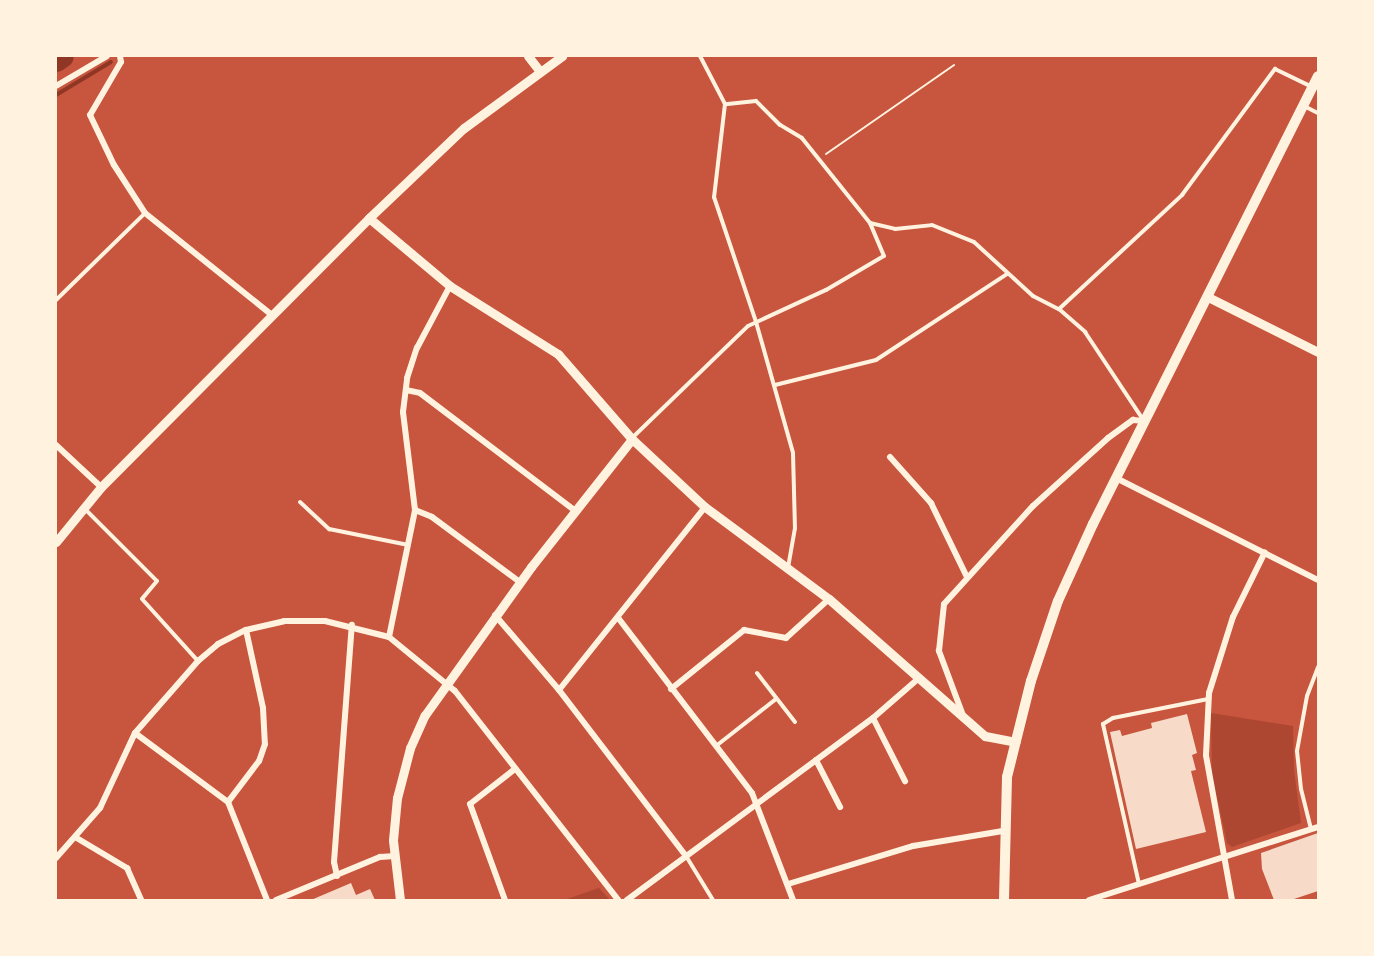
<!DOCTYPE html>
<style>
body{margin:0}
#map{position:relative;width:1374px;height:956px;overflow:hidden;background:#c8553d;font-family:"DejaVu Sans",sans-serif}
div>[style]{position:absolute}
.green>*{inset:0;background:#ae4732}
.stream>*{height:4px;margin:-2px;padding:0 2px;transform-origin:2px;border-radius:2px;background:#8f3625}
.river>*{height:24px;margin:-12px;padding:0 12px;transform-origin:12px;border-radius:12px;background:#8f3625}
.building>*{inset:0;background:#f7dbc8}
.path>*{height:2px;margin:-1px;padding:0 1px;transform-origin:1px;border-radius:1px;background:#fff3e0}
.service>*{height:4px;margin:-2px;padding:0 2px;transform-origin:2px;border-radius:2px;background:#fff3e0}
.minor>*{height:6px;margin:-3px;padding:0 3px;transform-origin:3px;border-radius:3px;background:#fff3e0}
.tertiary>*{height:9px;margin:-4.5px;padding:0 4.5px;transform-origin:4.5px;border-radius:4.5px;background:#fff3e0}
.secondary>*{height:10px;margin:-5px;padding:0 5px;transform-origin:5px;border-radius:5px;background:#fff3e0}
span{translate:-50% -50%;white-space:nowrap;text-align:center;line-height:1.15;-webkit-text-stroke:5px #fff3e0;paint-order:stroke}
.frame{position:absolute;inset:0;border:57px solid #fff3e0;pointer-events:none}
</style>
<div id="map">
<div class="green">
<div style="clip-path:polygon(1211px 713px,1293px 726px,1294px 770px,1301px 823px,1232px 847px,1227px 843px,1212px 774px)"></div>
<div style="clip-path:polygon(599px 888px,610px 900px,564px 900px)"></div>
</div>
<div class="stream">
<div style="left:56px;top:95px;width:64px;rotate:-31deg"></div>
</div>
<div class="river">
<div style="left:56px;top:60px;width:7px;rotate:-34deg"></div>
</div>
<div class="building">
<div style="clip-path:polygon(1187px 714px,1197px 753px,1192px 755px,1196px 770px,1191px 771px,1206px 832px,1136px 849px,1110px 732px,1120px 730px,1122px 736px,1152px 728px,1151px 723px)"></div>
<div style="clip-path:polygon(1318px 833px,1318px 891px,1291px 900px,1274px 900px,1262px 869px,1261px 853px)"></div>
<div style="clip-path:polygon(351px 883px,356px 895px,370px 889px,375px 900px,311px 900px)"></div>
</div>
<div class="path">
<div style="left:826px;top:154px;width:156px;rotate:-34.8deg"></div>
</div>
<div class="service">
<div style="left:700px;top:56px;width:54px;rotate:62.5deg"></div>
<div style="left:725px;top:104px;width:94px;rotate:96.7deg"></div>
<div style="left:714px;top:197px;width:132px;rotate:71.4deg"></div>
<div style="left:756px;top:322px;width:136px;rotate:74.2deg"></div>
<div style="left:793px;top:453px;width:75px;rotate:88.5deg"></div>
<div style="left:795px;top:528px;width:40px;rotate:100deg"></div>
<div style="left:1304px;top:106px;width:16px;rotate:27deg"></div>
<div style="left:870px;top:223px;width:26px;rotate:13deg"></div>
<div style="left:895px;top:229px;width:37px;rotate:-6deg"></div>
<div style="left:932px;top:225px;width:45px;rotate:22deg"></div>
<div style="left:974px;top:242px;width:80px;rotate:42.5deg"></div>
<div style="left:1033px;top:296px;width:29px;rotate:27deg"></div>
<div style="left:1059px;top:309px;width:35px;rotate:41deg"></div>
<div style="left:1085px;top:332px;width:107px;rotate:56.5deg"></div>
<div style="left:56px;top:300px;width:124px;rotate:-44.3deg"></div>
<div style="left:1059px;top:309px;width:168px;rotate:-42.8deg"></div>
<div style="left:1182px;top:195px;width:157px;rotate:-53.6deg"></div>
<div style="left:1275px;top:69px;width:41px;rotate:25.9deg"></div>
<div style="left:775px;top:385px;width:104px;rotate:-13.9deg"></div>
<div style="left:876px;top:360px;width:157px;rotate:-33.3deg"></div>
<div style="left:632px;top:438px;width:161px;rotate:-44deg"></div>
<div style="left:748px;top:326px;width:86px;rotate:-24.8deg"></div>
<div style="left:826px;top:290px;width:67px;rotate:-30.4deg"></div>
<div style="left:884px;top:256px;width:36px;rotate:-113deg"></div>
<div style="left:870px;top:223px;width:109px;rotate:-128.7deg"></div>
<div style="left:802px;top:138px;width:26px;rotate:-149deg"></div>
<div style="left:780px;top:125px;width:34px;rotate:-135deg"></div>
<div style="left:756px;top:101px;width:31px;rotate:174deg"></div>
<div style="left:300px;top:502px;width:40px;rotate:43deg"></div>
<div style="left:329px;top:529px;width:81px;rotate:11.4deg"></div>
<div style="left:84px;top:508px;width:103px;rotate:45deg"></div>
<div style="left:157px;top:581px;width:23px;rotate:130deg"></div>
<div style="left:142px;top:599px;width:84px;rotate:47.9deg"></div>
<div style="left:757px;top:673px;width:62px;rotate:52.2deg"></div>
<div style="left:716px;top:746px;width:76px;rotate:-38.1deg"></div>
<div style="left:1311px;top:829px;width:41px;rotate:-104deg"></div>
<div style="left:1301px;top:789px;width:38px;rotate:-96deg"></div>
<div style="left:1297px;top:751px;width:56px;rotate:-79.7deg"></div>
<div style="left:1307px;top:696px;width:31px;rotate:-69deg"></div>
<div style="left:686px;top:856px;width:52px;rotate:58.5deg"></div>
<div style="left:1139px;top:884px;width:164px;rotate:-102.7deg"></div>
<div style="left:1103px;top:724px;width:12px;rotate:-31deg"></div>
<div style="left:1113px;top:718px;width:97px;rotate:-11.3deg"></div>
</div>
<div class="minor">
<div style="left:120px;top:56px;width:6px;rotate:81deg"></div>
<div style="left:121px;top:62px;width:61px;rotate:120.3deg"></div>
<div style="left:90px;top:115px;width:55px;rotate:64.4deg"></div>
<div style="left:114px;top:165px;width:57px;rotate:57.1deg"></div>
<div style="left:145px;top:213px;width:163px;rotate:38.8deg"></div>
<div style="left:56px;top:86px;width:59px;rotate:-30.5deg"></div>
<div style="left:406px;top:390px;width:14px;rotate:12deg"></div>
<div style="left:420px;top:393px;width:193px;rotate:37.2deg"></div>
<div style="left:56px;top:445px;width:62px;rotate:43deg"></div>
<div style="left:890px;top:457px;width:62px;rotate:48.3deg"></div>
<div style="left:931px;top:503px;width:82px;rotate:64.1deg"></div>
<div style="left:1116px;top:478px;width:226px;rotate:26.8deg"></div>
<div style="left:415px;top:510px;width:18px;rotate:22deg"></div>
<div style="left:432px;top:517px;width:109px;rotate:36.5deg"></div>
<div style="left:495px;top:615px;width:99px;rotate:49.5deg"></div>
<div style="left:559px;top:690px;width:209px;rotate:52.6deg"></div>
<div style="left:619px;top:619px;width:219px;rotate:52.6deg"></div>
<div style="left:752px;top:793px;width:115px;rotate:69deg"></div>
<div style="left:246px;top:630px;width:80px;rotate:77.7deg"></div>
<div style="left:263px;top:708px;width:36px;rotate:87deg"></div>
<div style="left:265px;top:744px;width:18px;rotate:109deg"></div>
<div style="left:259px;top:761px;width:51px;rotate:127.1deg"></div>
<div style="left:228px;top:802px;width:105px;rotate:68.3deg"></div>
<div style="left:389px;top:637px;width:130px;rotate:-78.4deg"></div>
<div style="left:415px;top:510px;width:99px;rotate:-97deg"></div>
<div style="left:403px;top:412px;width:34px;rotate:-83deg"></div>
<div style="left:407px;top:378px;width:32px;rotate:-72deg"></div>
<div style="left:417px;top:348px;width:70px;rotate:-62deg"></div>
<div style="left:671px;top:689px;width:94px;rotate:-38.9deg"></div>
<div style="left:744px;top:630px;width:43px;rotate:10.8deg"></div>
<div style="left:786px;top:638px;width:58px;rotate:-42.2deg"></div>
<div style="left:559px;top:690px;width:234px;rotate:-51.4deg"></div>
<div style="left:873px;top:718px;width:71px;rotate:63.1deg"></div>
<div style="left:964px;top:718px;width:72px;rotate:-110.5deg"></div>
<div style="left:939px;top:651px;width:47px;rotate:-83.9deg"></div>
<div style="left:944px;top:604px;width:132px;rotate:-47.8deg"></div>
<div style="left:1033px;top:506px;width:101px;rotate:-42.2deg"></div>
<div style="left:1108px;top:438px;width:31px;rotate:-36deg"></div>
<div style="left:1133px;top:420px;width:11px;rotate:5deg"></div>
<div style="left:135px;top:733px;width:116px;rotate:36.6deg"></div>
<div style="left:816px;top:760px;width:53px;rotate:62.9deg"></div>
<div style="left:75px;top:837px;width:61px;rotate:30.8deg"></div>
<div style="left:127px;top:868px;width:35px;rotate:66deg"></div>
<div style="left:56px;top:858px;width:67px;rotate:-48.7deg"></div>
<div style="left:100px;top:808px;width:83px;rotate:-65deg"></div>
<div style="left:135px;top:733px;width:96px;rotate:-48.8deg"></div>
<div style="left:198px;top:661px;width:26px;rotate:-40deg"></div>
<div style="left:218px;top:644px;width:31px;rotate:-27deg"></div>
<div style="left:246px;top:630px;width:39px;rotate:-13deg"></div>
<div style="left:284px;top:621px;width:41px"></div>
<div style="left:325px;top:621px;width:66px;rotate:14deg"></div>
<div style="left:389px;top:637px;width:85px;rotate:39.3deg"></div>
<div style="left:455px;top:691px;width:265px;rotate:52deg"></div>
<div style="left:337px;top:876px;width:14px;rotate:-102deg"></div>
<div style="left:334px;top:862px;width:238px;rotate:-85.7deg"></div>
<div style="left:788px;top:884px;width:131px;rotate:-16.9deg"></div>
<div style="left:913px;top:846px;width:91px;rotate:-9.5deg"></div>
<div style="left:276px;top:900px;width:113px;rotate:-22.5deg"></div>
<div style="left:380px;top:857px;width:15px;rotate:-4deg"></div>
<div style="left:505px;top:900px;width:102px;rotate:-110deg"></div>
<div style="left:470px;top:804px;width:57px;rotate:-37.9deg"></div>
<div style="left:627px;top:900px;width:306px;rotate:-36.5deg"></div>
<div style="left:873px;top:718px;width:61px;rotate:-41deg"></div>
<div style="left:1089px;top:900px;width:240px;rotate:-17.7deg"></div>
<div style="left:1232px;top:900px;width:147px;rotate:-100.2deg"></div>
<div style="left:1206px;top:755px;width:62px;rotate:-87.2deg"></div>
<div style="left:1209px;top:693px;width:80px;rotate:-72.5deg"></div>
<div style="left:1233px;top:617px;width:72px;rotate:-63.8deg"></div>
</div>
<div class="tertiary">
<div style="left:528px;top:56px;width:18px;rotate:52deg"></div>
<div style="left:369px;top:218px;width:106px;rotate:40deg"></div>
<div style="left:450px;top:286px;width:128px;rotate:32.2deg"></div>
<div style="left:558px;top:354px;width:113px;rotate:49deg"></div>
<div style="left:632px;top:439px;width:100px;rotate:43deg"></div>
<div style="left:705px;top:507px;width:154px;rotate:36.6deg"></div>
<div style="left:829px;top:599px;width:208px;rotate:41.3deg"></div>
<div style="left:985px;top:736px;width:31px;rotate:11deg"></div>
<div style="left:1208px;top:297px;width:123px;rotate:26.6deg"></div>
<div style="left:56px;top:542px;width:71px;rotate:-50.7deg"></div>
<div style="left:101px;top:487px;width:380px;rotate:-45.1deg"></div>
<div style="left:369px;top:218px;width:131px;rotate:-43.5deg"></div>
<div style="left:464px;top:128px;width:122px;rotate:-36.3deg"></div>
<div style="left:400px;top:900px;width:60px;rotate:-96.7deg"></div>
<div style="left:393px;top:840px;width:42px;rotate:-84.6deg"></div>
<div style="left:397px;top:798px;width:52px;rotate:-75.4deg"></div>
<div style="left:410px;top:748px;width:36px;rotate:-66deg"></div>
<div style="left:425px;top:715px;width:182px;rotate:-54.4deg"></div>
<div style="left:531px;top:567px;width:163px;rotate:-51.7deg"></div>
</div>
<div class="secondary">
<div style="left:1004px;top:900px;width:123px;rotate:-88.6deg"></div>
<div style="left:1007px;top:777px;width:99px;rotate:-76deg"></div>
<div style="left:1031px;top:681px;width:84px;rotate:-71.4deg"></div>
<div style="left:1058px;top:601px;width:85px;rotate:-65.6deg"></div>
<div style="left:1093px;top:524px;width:501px;rotate:-63.33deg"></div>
</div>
<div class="frame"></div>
</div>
